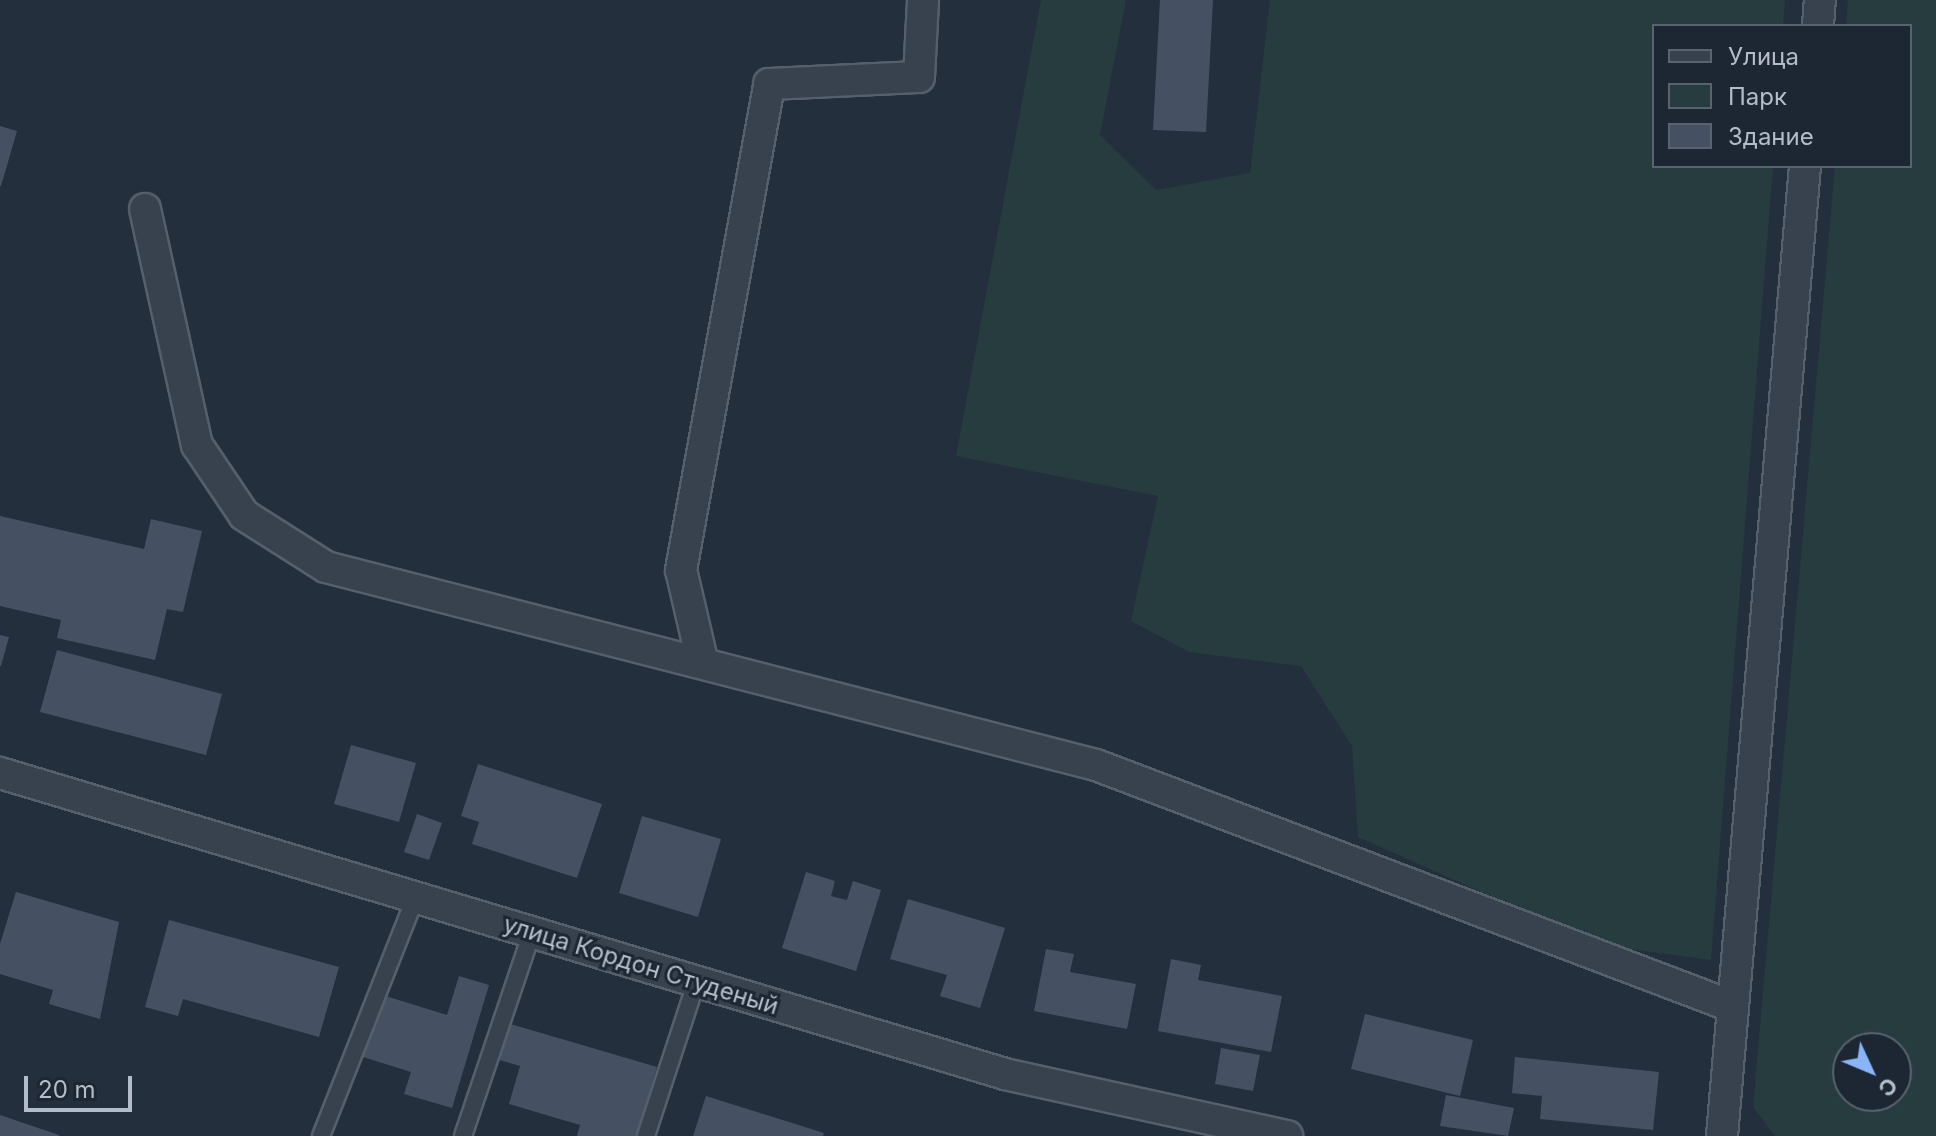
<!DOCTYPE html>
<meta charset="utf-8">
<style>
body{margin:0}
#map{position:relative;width:1936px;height:1136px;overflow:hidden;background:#242f3e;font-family:Inter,sans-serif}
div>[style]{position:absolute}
.green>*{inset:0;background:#263c3f}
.building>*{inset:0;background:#455162}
.roads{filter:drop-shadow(2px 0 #565f6c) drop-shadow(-2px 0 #565f6c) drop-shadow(0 2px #565f6c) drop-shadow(0 -2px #565f6c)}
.lane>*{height:16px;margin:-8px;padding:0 8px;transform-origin:8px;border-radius:8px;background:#38414e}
.street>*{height:30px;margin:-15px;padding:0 15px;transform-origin:15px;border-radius:15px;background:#38414e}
span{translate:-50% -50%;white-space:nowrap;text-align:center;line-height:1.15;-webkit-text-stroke:6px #1d2633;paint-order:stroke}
.street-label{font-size:24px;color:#b4bcc9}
.legend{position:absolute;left:1652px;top:24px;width:260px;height:144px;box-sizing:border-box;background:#1d2633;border:2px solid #59626f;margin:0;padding:10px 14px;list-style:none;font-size:24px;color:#b4bcc9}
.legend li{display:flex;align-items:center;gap:16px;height:40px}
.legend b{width:40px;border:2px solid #59626f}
.north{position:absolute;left:1832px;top:1032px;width:80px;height:80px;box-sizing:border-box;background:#1d2633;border:2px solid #59626f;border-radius:50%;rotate:134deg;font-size:22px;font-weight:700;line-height:32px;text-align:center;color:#b4bcc9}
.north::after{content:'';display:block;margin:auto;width:28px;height:36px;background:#8ab4f8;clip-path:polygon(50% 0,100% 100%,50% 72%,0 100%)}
.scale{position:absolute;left:24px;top:1076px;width:108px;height:36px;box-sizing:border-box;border:4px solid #b4bcc9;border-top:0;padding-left:10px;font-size:24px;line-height:28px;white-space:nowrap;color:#b4bcc9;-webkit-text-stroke:6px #1d2633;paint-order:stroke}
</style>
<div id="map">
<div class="green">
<div style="clip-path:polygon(1041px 0,1126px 0,1100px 135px,1156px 190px,1250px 173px,1270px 0,1785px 0,1783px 26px,1654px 26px,1654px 166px,1773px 166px,1711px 960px,1600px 945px,1358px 837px,1352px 746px,1301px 666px,1189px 652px,1131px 621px,1158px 496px,956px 456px)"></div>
<div style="clip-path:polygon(evenodd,1848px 0,1936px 0,1936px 1136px,1775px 1136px,1753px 1107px,1835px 166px,1910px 166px,1910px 26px,1846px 26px,1848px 0,1848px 1048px,1896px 1048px,1896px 1096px,1848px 1096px,1848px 1048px)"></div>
</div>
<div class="building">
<div style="clip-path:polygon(1160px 0,1213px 0,1206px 132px,1153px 130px)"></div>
<div style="clip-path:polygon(0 126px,17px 131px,1px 186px,0 186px)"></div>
<div style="clip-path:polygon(0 516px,144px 549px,151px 519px,202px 531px,183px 612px,167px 609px,155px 660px,57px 638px,61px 620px,0 606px)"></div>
<div style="clip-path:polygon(0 635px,9px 637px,1px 666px,0 666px)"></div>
<div style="clip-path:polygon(57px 650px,222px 694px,206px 755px,40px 712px)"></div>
<div style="clip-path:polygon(351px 745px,416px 763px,399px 822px,334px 804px)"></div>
<div style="clip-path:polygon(478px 764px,602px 804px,577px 878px,472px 844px,479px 822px,461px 816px)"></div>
<div style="clip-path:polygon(417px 814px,442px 823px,429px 860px,404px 852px)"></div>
<div style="clip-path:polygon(642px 816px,721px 839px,698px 917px,619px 893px)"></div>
<div style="clip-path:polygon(806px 872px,835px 881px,831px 896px,847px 900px,853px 881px,881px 890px,856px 971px,782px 948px)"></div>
<div style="clip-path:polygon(16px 892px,119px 922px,100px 1019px,49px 1004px,53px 990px,0 974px,0 944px)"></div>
<div style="clip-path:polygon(908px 899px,1005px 928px,980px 1008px,940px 996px,947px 975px,890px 959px)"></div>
<div style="clip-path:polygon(169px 920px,339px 967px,319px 1037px,183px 999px,178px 1016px,145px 1007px)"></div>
<div style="clip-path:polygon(1046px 949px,1074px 954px,1070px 972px,1136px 984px,1127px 1029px,1034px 1011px)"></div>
<div style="clip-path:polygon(1171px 959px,1201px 965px,1198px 980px,1282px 996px,1271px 1052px,1158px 1031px)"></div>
<div style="clip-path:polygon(459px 976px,489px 985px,452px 1108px,404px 1094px,411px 1072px,360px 1056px,379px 994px,447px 1015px)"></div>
<div style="clip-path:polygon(1365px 1014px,1473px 1040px,1460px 1096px,1351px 1069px)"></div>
<div style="clip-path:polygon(507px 1023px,657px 1067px,637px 1136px,577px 1136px,580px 1125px,509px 1104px,520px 1066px,496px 1059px)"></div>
<div style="clip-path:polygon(1221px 1048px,1260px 1055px,1253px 1091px,1215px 1084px)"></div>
<div style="clip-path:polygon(1515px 1057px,1659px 1072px,1653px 1130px,1540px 1119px,1542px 1096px,1512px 1093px)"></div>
<div style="clip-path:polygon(1446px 1095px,1514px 1108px,1508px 1136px,1440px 1126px)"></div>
<div style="clip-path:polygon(706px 1096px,824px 1133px,823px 1136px,693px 1136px)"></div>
<div style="clip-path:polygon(0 1115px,59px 1135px,59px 1136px,0 1136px)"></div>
</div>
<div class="roads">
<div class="lane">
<div style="left:321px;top:1136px;width:256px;rotate:-68.4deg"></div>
<div style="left:463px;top:1136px;width:215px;rotate:-71.3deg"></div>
<div style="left:646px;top:1136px;width:161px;rotate:-71.9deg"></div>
</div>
<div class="street">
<div style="left:1818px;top:26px;width:26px;rotate:-86deg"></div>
<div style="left:145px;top:209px;width:242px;rotate:77.6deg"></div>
<div style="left:197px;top:445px;width:84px;rotate:56.1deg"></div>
<div style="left:244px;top:515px;width:97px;rotate:32.4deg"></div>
<div style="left:326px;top:567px;width:795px;rotate:14.42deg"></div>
<div style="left:1096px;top:765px;width:679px;rotate:20.78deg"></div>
<div style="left:702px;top:660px;width:92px;rotate:-103.1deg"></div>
<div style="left:681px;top:570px;width:494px;rotate:-79.7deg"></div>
<div style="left:769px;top:84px;width:150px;rotate:-2.7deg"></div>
<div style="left:919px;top:77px;width:77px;rotate:-87deg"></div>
<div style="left:0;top:773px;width:1049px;rotate:16.67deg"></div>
<div style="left:1005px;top:1074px;width:289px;rotate:12.4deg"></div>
<div style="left:1722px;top:1136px;width:974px;rotate:-85.11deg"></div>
</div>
</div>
<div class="street-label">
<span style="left:641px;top:965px;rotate:17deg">улица Кордон Студеный</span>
</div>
<ul class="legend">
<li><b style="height:10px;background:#38414e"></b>Улица</li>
<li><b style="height:22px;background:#263c3f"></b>Парк</li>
<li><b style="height:22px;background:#455162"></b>Здание</li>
</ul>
<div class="north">С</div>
<div class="scale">20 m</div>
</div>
